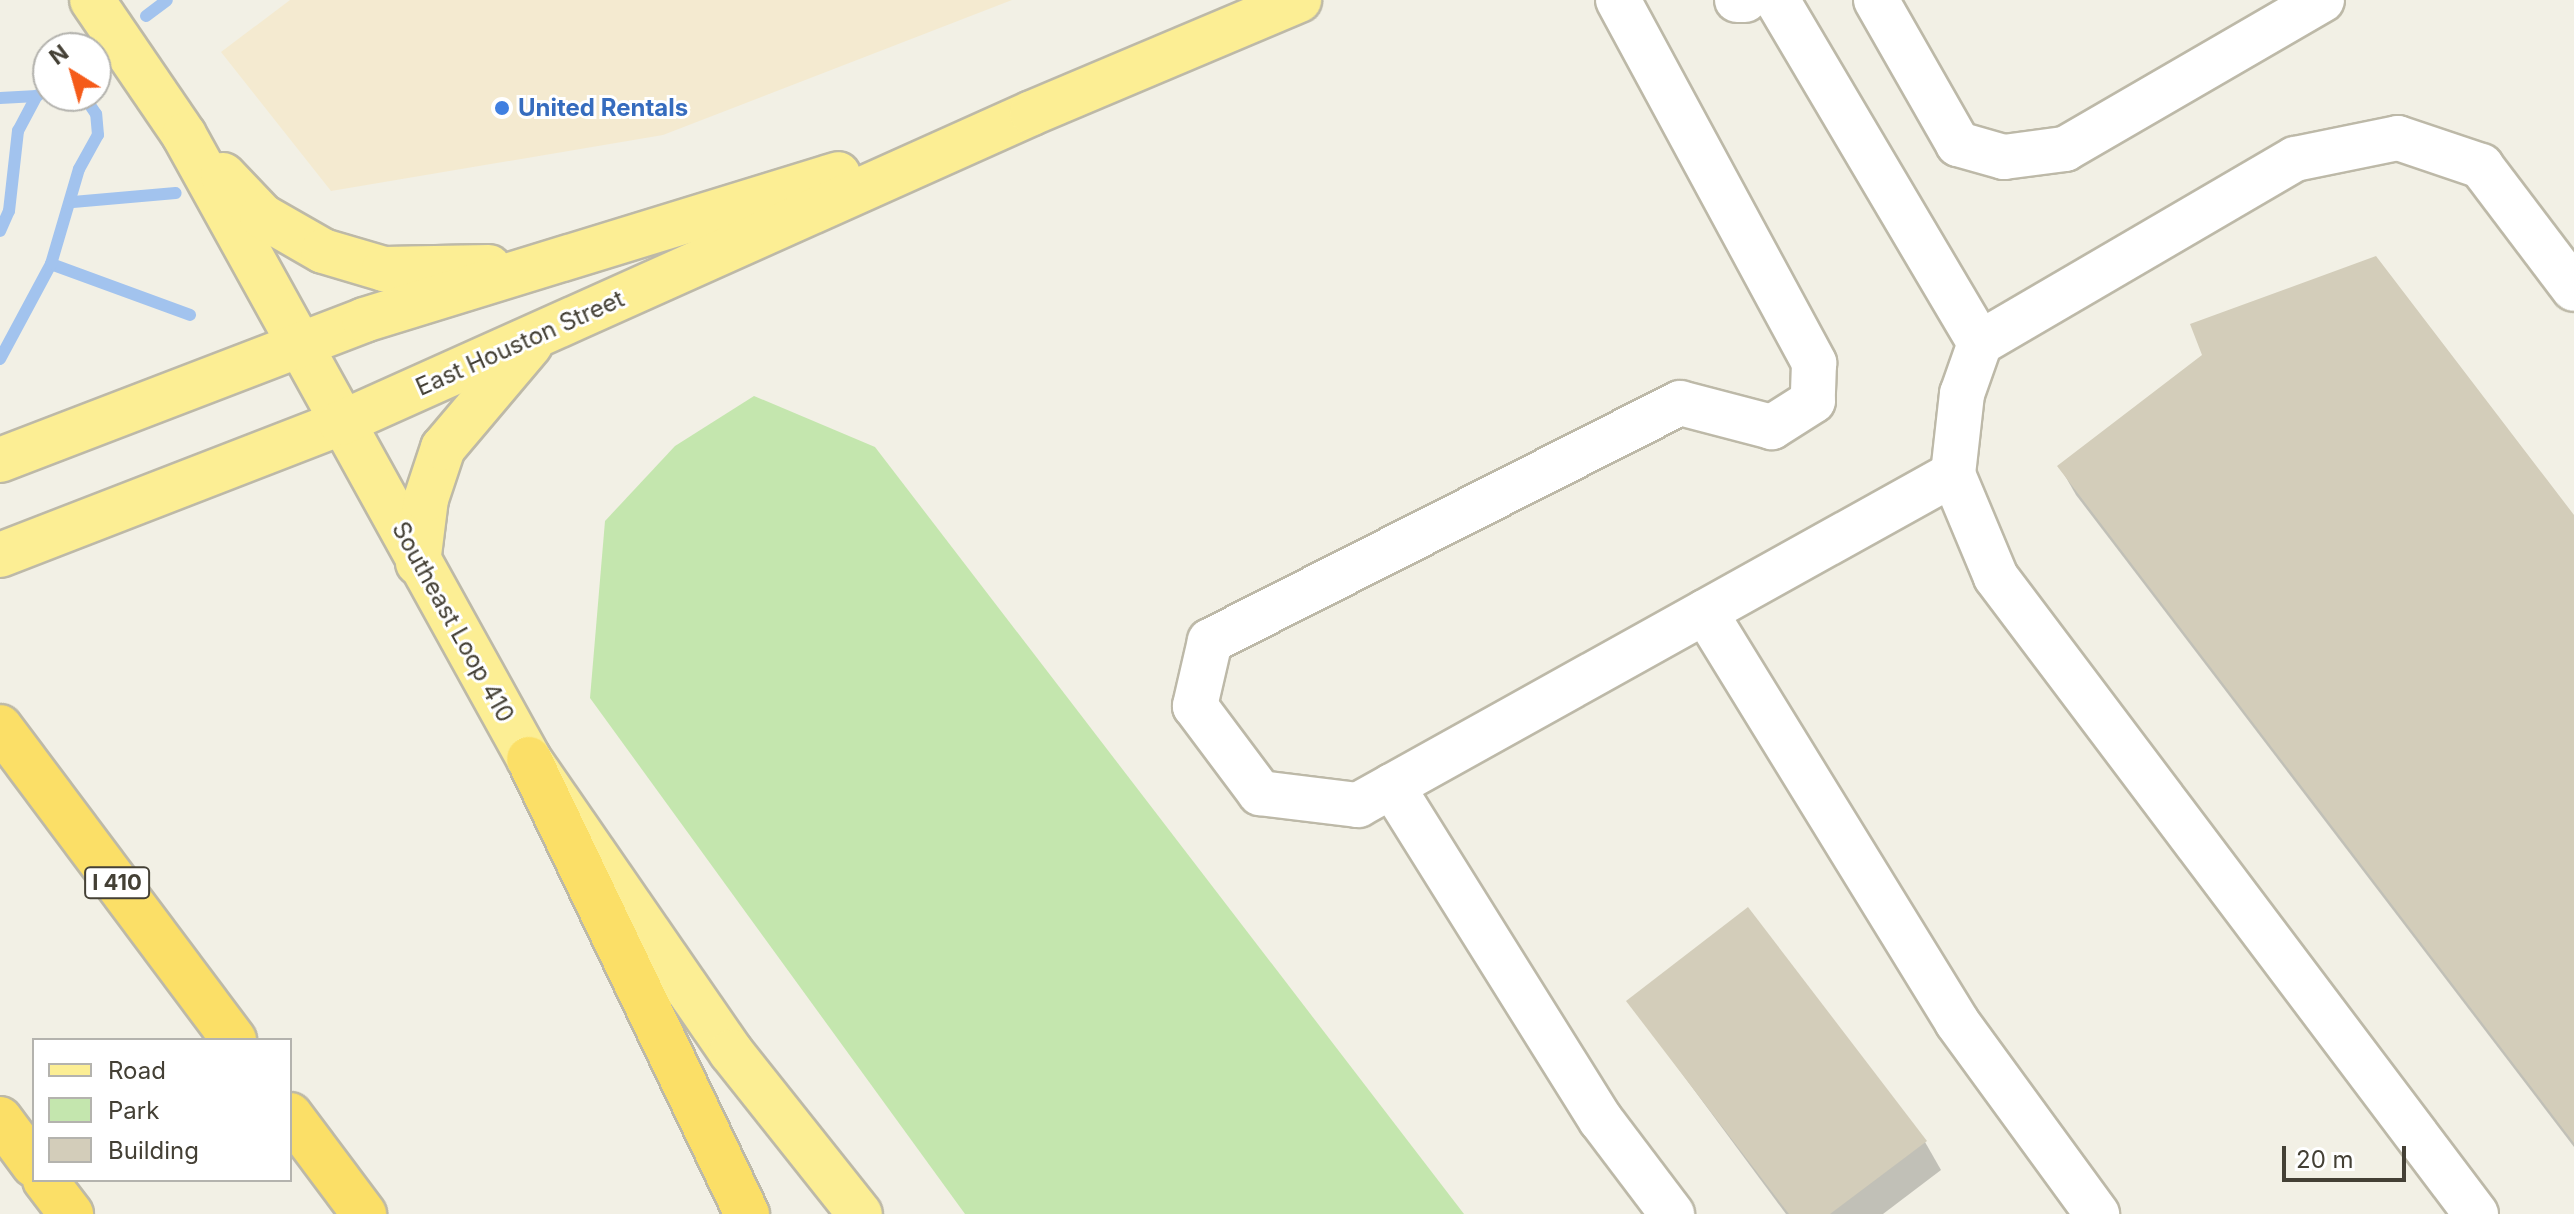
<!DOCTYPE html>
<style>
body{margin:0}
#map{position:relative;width:2574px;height:1214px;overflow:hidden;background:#f2f0e5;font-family:Inter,sans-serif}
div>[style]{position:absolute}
.commercial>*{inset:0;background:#f4ead0}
.green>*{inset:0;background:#c4e6ae}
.shadow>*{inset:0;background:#0003}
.stream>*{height:12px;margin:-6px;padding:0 6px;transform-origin:6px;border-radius:6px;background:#a2c3ee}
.building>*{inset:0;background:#d3cdba}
.roads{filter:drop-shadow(2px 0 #bdb9a8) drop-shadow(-2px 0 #bdb9a8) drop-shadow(0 2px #bdb9a8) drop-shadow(0 -2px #bdb9a8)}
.minor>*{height:44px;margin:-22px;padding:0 22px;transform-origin:22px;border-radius:22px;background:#fff}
.major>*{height:44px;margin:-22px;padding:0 22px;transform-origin:22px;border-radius:22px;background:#fcee94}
.highway>*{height:44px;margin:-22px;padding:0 22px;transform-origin:22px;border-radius:22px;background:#fbdf67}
.dots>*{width:22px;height:22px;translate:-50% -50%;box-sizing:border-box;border:4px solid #fff;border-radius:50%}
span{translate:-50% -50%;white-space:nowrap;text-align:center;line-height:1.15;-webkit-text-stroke:6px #fff;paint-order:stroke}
.shield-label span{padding:2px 6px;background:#fff;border:2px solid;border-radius:6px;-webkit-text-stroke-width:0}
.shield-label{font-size:22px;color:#444035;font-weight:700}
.shop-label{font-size:24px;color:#366cbe;font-weight:700}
.left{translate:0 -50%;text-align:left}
.street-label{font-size:24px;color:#444035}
.legend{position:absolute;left:32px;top:1038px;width:260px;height:144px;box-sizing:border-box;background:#fff;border:2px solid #b4b3ae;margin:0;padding:10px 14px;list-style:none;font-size:24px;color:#444035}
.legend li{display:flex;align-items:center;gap:16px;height:40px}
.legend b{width:40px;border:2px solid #b4b3ae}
.north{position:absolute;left:32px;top:32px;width:80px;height:80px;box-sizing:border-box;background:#fff;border:2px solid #b4b3ae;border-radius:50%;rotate:323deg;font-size:22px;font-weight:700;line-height:32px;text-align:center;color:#444035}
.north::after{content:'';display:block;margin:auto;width:28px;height:36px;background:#f55b19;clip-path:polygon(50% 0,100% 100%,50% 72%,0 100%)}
.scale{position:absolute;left:2282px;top:1146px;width:124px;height:36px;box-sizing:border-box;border:4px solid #444035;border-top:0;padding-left:10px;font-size:24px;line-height:28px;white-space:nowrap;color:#444035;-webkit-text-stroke:6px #fff;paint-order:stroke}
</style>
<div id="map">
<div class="commercial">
<div style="clip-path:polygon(290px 0,1012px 0,663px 135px,331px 191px,221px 52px)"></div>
</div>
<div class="green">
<div style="clip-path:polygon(754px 396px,875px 447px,1464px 1214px,965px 1214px,590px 698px,605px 521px,675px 446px)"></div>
</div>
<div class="shadow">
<div style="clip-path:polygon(2060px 467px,2574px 517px,2574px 1147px,2076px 495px)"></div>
<div style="clip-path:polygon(1629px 1002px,1925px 1142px,1941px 1170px,1883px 1214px,1786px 1214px)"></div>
</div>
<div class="stream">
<div style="left:146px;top:16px;width:26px;rotate:-37deg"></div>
<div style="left:0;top:98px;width:37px;rotate:-3deg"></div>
<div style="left:73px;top:202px;width:103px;rotate:-5deg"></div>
<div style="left:0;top:231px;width:22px;rotate:-66deg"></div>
<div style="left:9px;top:211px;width:81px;rotate:-83.6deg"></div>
<div style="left:18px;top:131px;width:40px;rotate:-62deg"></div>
<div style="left:37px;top:96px;width:14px;rotate:-36deg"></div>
<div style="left:51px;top:264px;width:148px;rotate:20.1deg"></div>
<div style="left:0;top:359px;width:108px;rotate:-61.8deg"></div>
<div style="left:51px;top:264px;width:99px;rotate:-73.6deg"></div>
<div style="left:79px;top:169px;width:39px;rotate:-61deg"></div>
<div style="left:98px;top:135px;width:21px;rotate:-95deg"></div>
<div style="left:96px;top:114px;width:22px;rotate:-124deg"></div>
</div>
<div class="building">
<div style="clip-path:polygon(2376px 256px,2574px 515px,2574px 1143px,2057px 466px,2202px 355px,2190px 324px)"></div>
<div style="clip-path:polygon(1748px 907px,1927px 1141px,1830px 1214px,1789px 1214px,1626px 1001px)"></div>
</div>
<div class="roads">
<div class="minor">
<div style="left:1618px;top:0;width:413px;rotate:61.6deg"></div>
<div style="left:1814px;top:363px;width:38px;rotate:92deg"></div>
<div style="left:1813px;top:401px;width:49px;rotate:147.6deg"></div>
<div style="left:1772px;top:427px;width:95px;rotate:-165.4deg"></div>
<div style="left:1680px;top:403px;width:527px;rotate:153.14deg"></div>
<div style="left:1210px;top:641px;width:67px;rotate:103deg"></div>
<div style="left:1195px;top:706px;width:109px;rotate:53.2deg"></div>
<div style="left:1260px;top:793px;width:99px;rotate:7deg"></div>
<div style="left:1358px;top:805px;width:681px;rotate:-29.09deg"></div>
<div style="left:1737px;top:0;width:8px"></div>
<div style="left:1777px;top:0;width:399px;rotate:59.4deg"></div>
<div style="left:1876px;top:0;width:166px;rotate:60.3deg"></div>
<div style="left:1958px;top:144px;width:48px;rotate:15.8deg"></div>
<div style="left:2004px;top:157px;width:62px;rotate:-7.5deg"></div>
<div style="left:2065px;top:149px;width:297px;rotate:-30.1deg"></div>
<div style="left:1705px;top:612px;width:481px;rotate:58.4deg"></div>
<div style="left:1957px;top:1022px;width:238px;rotate:53.9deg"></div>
<div style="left:1392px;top:786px;width:394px;rotate:58deg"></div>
<div style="left:1601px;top:1120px;width:118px;rotate:52.9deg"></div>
<div style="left:2476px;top:1214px;width:798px;rotate:-127deg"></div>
<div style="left:1996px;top:577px;width:112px;rotate:-112.7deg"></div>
<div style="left:1953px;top:474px;width:81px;rotate:-83.6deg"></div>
<div style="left:1962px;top:394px;width:54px;rotate:-70.6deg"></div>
<div style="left:1980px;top:343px;width:365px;rotate:-30.3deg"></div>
<div style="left:2295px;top:159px;width:105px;rotate:-11.5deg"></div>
<div style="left:2398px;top:138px;width:88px;rotate:18.6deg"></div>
<div style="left:2481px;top:166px;width:154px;rotate:52.9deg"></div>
</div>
<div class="major">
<div style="left:92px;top:0;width:163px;rotate:55.7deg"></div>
<div style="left:184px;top:135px;width:713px;rotate:61.06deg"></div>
<div style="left:529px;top:759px;width:356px;rotate:55.4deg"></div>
<div style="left:731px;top:1052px;width:207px;rotate:51.5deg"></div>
<div style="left:223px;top:175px;width:57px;rotate:46.4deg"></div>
<div style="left:262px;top:216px;width:70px;rotate:29.8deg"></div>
<div style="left:323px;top:251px;width:64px;rotate:16.4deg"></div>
<div style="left:384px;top:269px;width:105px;rotate:-1.1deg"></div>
<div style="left:0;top:460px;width:390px;rotate:-21deg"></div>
<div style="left:364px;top:320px;width:496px;rotate:-17.1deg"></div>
<div style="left:0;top:555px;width:366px;rotate:-21.2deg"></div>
<div style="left:341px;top:423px;width:757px;rotate:-24.16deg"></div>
<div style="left:1032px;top:113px;width:290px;rotate:-22.9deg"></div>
<div style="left:418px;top:563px;width:64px;rotate:-82.9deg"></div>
<div style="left:426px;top:499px;width:54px;rotate:-71.6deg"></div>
<div style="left:443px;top:448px;width:135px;rotate:-49.8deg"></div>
</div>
<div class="highway">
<div style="left:0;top:727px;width:391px;rotate:53.2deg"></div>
<div style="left:529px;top:759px;width:505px;rotate:64.4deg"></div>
<div style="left:290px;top:1115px;width:124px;rotate:53.2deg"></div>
<div style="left:0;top:1119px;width:57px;rotate:53.5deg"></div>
<div style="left:45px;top:1180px;width:43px;rotate:52.6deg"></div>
</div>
</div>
<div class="dots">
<div style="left:502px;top:108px;background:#3f7fe0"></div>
</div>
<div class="shield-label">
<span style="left:117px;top:883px">I 410</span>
</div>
<div class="shop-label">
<span class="left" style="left:518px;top:108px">United Rentals</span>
</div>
<div class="street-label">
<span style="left:520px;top:343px;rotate:-24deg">East Houston Street</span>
<span style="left:453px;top:622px;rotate:61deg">Southeast Loop 410</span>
</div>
<ul class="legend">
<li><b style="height:10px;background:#fcee94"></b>Road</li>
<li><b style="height:22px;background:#c4e6ae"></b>Park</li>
<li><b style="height:22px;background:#d3cdba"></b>Building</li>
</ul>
<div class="north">N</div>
<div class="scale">20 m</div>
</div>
